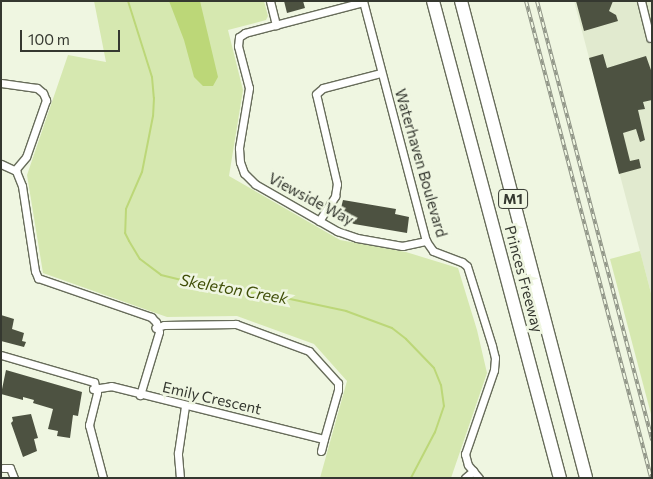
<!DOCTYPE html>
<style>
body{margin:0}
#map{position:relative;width:653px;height:479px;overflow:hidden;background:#eff6e1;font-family:Commissioner,sans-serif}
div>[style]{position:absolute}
.built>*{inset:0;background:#e1eacf}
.green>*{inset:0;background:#d6e8b0}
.water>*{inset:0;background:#bcd778}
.stream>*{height:2px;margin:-1px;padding:0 1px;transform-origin:1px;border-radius:1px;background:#bcd778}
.building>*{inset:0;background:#4d5241}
.roads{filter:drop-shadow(1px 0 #676c5a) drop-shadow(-1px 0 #676c5a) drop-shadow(0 1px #676c5a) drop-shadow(0 -1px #676c5a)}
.street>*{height:7px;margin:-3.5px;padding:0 3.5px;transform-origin:3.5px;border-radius:3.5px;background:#fff}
.highway>*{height:12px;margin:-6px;padding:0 6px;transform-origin:6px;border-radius:6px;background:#fff}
.rail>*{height:4px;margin-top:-2px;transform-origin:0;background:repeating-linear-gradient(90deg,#eff6e1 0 5.5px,#909587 0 11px);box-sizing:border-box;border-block:1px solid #909587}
span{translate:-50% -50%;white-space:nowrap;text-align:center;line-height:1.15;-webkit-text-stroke:5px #eff6e1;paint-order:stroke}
.shield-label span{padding:1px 4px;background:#eff6e1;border:1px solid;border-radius:4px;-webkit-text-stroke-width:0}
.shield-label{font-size:14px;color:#353830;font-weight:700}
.street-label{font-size:15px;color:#353830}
.water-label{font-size:16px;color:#404f08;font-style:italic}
.frame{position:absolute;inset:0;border:2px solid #353830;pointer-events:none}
.scale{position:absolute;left:20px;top:30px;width:100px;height:22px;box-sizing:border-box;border:2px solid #353830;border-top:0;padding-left:6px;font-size:15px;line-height:18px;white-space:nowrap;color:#353830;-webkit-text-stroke:4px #eff6e1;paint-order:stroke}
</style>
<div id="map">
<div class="built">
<div style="clip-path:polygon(574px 1px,652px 1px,652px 297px,596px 84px)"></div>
</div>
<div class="green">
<div style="clip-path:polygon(94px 1px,264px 1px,268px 16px,266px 20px,228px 30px,243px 90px,229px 176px,340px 240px,406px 252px,458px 268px,477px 330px,487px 373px,451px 478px,320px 478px,347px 381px,314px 344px,237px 316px,167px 317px,43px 273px,27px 175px,68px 55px,106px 62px)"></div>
<div style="clip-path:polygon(640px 251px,652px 297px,652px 418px,610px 259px)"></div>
</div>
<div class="water">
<div style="clip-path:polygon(169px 1px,200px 1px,218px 77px,213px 86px,203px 86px,194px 77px,184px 40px)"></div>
</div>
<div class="stream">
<div style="left:128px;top:1px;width:80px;rotate:72.5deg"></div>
<div style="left:152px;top:77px;width:21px;rotate:85deg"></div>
<div style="left:154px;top:98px;width:18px;rotate:93deg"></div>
<div style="left:153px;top:116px;width:57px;rotate:101.1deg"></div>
<div style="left:142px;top:172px;width:40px;rotate:113.4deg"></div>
<div style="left:126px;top:209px;width:24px;rotate:92deg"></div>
<div style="left:125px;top:233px;width:9px;rotate:63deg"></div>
<div style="left:129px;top:241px;width:21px;rotate:59deg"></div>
<div style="left:140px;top:259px;width:26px;rotate:37deg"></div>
<div style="left:161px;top:275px;width:59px;rotate:13.8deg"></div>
<div style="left:218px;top:289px;width:58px;rotate:6.9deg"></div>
<div style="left:276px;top:296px;width:72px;rotate:12.1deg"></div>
<div style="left:346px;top:311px;width:49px;rotate:20.3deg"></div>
<div style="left:392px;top:328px;width:18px;rotate:38deg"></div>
<div style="left:406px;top:339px;width:40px;rotate:46deg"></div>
<div style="left:434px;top:368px;width:18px;rotate:68deg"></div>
<div style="left:441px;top:385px;width:21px;rotate:82deg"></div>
<div style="left:444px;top:406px;width:28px;rotate:109deg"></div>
<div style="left:435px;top:432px;width:52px;rotate:117.6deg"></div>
</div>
<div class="building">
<div style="clip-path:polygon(284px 1px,303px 1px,305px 8px,287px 13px)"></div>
<div style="clip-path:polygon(576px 1px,613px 1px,609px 11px,616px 15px,618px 21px,584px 31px)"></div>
<div style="clip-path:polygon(603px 54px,607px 68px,646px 56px,652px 73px,652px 100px,643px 102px,645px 109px,638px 110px,645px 140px,640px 142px,636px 129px,623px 133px,630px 161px,639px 159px,641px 168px,619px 174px,589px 58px)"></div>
<div style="clip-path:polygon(343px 200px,396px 209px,395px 214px,409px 217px,407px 233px,354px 224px,350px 222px,350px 219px,336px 216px,339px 208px,341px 208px)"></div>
<div style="clip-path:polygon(1px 315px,14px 319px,12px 329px,24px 333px,22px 341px,26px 342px,24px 347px,1px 341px)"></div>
<div style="clip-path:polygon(6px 370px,82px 392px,78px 416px,73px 415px,70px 438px,57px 436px,58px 431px,48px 429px,53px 409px,33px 403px,34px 400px,23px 397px,23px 400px,1px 394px)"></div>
<div style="clip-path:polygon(31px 414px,38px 438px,34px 439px,37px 451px,23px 457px,11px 423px,13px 421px,12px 417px)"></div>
</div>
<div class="roads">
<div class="street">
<div style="left:270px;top:1px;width:25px;rotate:76deg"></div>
<div style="left:363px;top:1px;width:248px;rotate:75.3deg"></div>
<div style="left:426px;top:241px;width:12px;rotate:55deg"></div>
<div style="left:433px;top:251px;width:31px;rotate:21deg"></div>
<div style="left:462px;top:262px;width:6px;rotate:39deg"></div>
<div style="left:467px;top:266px;width:84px;rotate:72.6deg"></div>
<div style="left:492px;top:346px;width:12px;rotate:76deg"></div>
<div style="left:495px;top:358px;width:12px;rotate:95deg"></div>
<div style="left:494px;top:370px;width:89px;rotate:109deg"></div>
<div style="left:465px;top:454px;width:11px;rotate:75deg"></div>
<div style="left:468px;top:465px;width:17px;rotate:50deg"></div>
<div style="left:641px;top:1px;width:38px;rotate:76deg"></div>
<div style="left:363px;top:2px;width:122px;rotate:165.3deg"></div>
<div style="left:245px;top:33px;width:7px;rotate:146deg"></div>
<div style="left:239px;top:37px;width:9px;rotate:96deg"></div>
<div style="left:238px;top:46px;width:43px;rotate:75.3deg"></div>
<div style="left:249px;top:88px;width:61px;rotate:99.5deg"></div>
<div style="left:239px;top:148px;width:14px;rotate:86deg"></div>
<div style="left:240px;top:162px;width:12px;rotate:70deg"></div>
<div style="left:244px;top:173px;width:16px;rotate:45deg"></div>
<div style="left:255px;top:184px;width:95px;rotate:29.8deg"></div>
<div style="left:337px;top:231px;width:21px;rotate:19deg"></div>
<div style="left:357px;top:238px;width:46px;rotate:10.1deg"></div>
<div style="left:402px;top:246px;width:25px;rotate:-12deg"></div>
<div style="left:1px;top:83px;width:36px;rotate:8deg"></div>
<div style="left:37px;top:88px;width:8px;rotate:40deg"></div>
<div style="left:43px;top:93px;width:8px;rotate:67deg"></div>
<div style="left:46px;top:100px;width:60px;rotate:109.3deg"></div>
<div style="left:26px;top:157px;width:17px;rotate:130deg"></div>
<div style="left:1px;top:164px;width:17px;rotate:25deg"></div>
<div style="left:16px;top:171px;width:16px;rotate:68deg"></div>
<div style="left:22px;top:186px;width:86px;rotate:81.3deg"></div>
<div style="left:35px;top:271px;width:8px;rotate:67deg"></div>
<div style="left:38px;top:278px;width:120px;rotate:19deg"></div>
<div style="left:151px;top:317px;width:7px;rotate:45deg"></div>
<div style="left:156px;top:322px;width:10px;rotate:73deg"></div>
<div style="left:159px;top:332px;width:66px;rotate:106.8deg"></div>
<div style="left:319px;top:221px;width:30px;rotate:-57deg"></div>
<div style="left:335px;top:196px;width:12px;rotate:-81deg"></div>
<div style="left:337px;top:184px;width:92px;rotate:-103.1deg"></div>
<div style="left:316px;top:94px;width:9px;rotate:-41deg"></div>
<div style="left:323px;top:88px;width:60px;rotate:-14.5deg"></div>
<div style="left:1px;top:355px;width:97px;rotate:16.2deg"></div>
<div style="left:94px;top:382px;width:11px;rotate:75deg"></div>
<div style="left:97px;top:393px;width:33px;rotate:104deg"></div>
<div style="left:89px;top:425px;width:55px;rotate:75.2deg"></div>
<div style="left:93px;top:389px;width:18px;rotate:-9deg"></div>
<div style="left:111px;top:386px;width:219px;rotate:14deg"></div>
<div style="left:324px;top:439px;width:51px;rotate:-74.1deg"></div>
<div style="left:338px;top:390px;width:7px;rotate:-90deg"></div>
<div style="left:338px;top:383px;width:43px;rotate:-132.2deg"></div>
<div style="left:309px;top:351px;width:78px;rotate:-159.7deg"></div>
<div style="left:236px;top:324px;width:72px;rotate:179.2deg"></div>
<div style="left:164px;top:325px;width:9px;rotate:162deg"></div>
<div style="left:321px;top:451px;width:12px;rotate:-76deg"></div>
<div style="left:3px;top:468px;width:7px"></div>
<div style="left:10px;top:468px;width:11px;rotate:68deg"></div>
<div style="left:180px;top:478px;width:25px;rotate:-95deg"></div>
<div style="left:178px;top:453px;width:48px;rotate:-81.5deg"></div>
<div style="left:465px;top:478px;width:11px;rotate:-41deg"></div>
</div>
<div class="highway">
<div style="left:433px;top:1px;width:494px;rotate:75.1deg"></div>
<div style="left:461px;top:1px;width:493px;rotate:75.3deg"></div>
</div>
</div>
<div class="rail">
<div style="left:526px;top:1px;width:493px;rotate:75.3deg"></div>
<div style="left:537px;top:1px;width:454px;rotate:75.3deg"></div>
</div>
<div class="shield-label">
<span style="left:513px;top:199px">M1</span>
</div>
<div class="street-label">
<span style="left:421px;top:163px;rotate:74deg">Waterhaven Boulevard</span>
<span style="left:311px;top:199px;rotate:28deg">Viewside Way</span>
<span style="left:524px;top:279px;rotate:75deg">Princes Freeway</span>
<span style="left:212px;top:398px;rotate:13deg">Emily Crescent</span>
</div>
<div class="water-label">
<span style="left:234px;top:289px;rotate:10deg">Skeleton Creek</span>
</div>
<div class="frame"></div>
<div class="scale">100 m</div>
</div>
